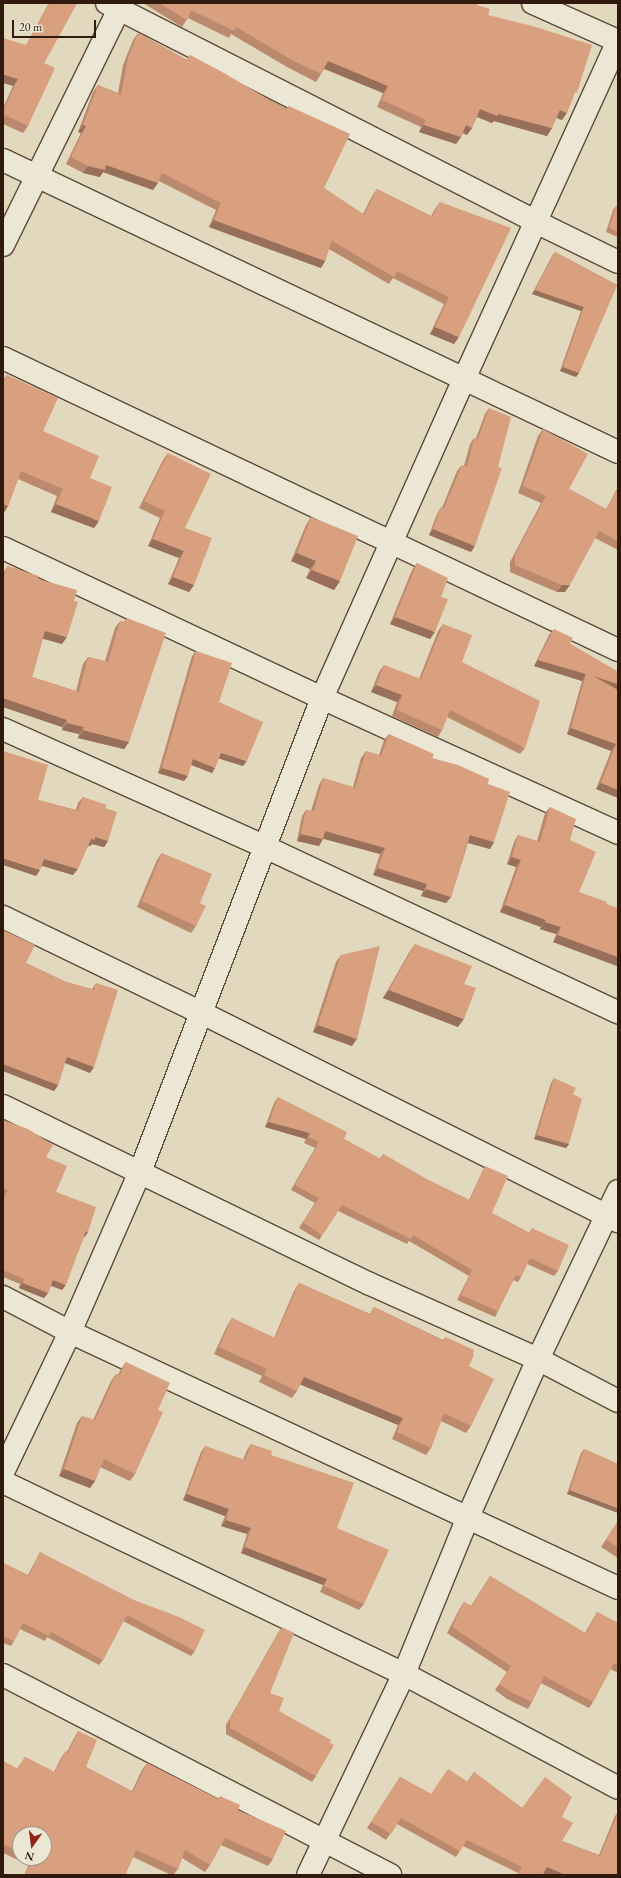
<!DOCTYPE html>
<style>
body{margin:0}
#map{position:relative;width:621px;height:1878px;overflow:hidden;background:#e1d8bd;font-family:"EB Garamond",serif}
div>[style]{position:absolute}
.roads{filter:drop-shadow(1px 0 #5c4a39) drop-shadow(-1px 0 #5c4a39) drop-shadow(0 1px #5c4a39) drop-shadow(0 -1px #5c4a39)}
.street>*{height:22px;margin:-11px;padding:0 11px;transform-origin:11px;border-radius:11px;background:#ece6d4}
.wall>*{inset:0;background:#bb8a6e}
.shaded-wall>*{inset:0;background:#98705a}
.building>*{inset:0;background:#d9a080}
span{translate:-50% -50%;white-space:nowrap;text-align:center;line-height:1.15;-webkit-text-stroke:3.5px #ece6d4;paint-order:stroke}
.frame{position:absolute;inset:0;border:4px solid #2f1a0d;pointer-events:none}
.north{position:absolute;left:12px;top:1826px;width:40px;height:40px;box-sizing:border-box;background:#ece6d4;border:1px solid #a09484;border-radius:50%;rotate:194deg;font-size:11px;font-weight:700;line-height:16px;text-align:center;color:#2f1a0d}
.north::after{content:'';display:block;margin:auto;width:14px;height:18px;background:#8f2418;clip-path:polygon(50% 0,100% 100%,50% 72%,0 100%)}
.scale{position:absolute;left:12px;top:20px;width:84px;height:18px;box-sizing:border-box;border:2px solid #2f1a0d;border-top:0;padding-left:5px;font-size:12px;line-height:14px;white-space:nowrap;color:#2f1a0d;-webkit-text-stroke:3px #ece6d4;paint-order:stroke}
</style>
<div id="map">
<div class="roads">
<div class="street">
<div style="left:107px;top:3px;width:482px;rotate:27deg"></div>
<div style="left:536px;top:222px;width:91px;rotate:26deg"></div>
<div style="left:533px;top:3px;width:93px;rotate:24.1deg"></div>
<div style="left:3px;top:160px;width:681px;rotate:25.4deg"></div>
<div style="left:3px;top:245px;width:270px;rotate:-63.8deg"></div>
<div style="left:3px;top:358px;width:681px;rotate:25.4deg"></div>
<div style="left:3px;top:548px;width:353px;rotate:25.2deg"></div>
<div style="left:322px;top:698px;width:325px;rotate:24.5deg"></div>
<div style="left:3px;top:729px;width:287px;rotate:24.2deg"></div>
<div style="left:265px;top:847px;width:390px;rotate:25.1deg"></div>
<div style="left:3px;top:917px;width:221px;rotate:25.8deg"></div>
<div style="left:202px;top:1013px;width:465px;rotate:26.6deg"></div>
<div style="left:3px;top:1106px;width:408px;rotate:25.9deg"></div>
<div style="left:370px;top:1284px;width:184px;rotate:24.1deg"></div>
<div style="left:538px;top:1359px;width:90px;rotate:27.7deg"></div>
<div style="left:3px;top:1297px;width:76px;rotate:27.6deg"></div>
<div style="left:70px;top:1332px;width:605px;rotate:25.04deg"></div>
<div style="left:3px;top:1472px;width:155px;rotate:-64.4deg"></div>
<div style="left:70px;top:1332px;width:175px;rotate:-66.4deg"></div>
<div style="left:140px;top:1172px;width:508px;rotate:-68.99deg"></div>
<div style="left:322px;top:698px;width:349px;rotate:-66deg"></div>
<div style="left:464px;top:379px;width:371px;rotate:-65.5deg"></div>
<div style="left:3px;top:1482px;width:445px;rotate:25.6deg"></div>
<div style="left:404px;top:1674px;width:242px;rotate:28deg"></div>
<div style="left:3px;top:1675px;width:436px;rotate:27.3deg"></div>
<div style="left:308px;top:1875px;width:223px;rotate:-64.5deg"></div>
<div style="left:404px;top:1674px;width:170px;rotate:-67.8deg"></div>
<div style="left:468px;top:1517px;width:173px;rotate:-66.1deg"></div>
<div style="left:538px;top:1359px;width:186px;rotate:-64.5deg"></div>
</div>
</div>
<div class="wall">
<div style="clip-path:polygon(49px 3px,77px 3px,44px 63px,28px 126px,23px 133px,3px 124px,3px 108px,13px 86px,26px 45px)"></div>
<div style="clip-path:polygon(143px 3px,477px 3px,477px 5px,488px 15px,573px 98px,562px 120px,556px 118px,552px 128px,547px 136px,494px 121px,492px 123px,477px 117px,472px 128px,467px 135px,463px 133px,461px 137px,456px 144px,419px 132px,421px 127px,377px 107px,383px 93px,324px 69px,321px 74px,316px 82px,287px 67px,231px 34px,229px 38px,188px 18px,182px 27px)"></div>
<div style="clip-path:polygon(138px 33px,187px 60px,190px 55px,286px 109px,289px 106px,324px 188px,363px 214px,372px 196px,377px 189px,431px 216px,435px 209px,440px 202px,454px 344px,430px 334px,444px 304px,393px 278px,389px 284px,329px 249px,325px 261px,321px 268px,209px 227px,216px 210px,159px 181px,153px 190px,103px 172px,100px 177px,83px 173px,66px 164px,81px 133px,78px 132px,93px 92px,98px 85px,118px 93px,123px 65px,133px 40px)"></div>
<div style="clip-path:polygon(616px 206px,618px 207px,618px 237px,606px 232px,613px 210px)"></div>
<div style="clip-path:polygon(555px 252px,617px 285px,579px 373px,576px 377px,560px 371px,581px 311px,532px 294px,552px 256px)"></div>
<div style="clip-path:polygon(7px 375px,43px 431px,90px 478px,94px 528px,51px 512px,57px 496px,18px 479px,8px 506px,3px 514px,3px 380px)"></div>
<div style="clip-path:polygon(489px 408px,471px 552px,429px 535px,437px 514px,441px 507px,442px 508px,457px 471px,462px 465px,464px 466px,470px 444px,474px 438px,476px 438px,485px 414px)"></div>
<div style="clip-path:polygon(543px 429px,569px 489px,606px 509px,618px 487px,618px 550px,595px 538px,565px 592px,557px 592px,510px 572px,510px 562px,541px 503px,518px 493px,538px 436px)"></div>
<div style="clip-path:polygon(168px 453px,185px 528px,194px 585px,189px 592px,168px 584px,179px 558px,148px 546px,160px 518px,139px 508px,163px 460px)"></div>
<div style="clip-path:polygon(311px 517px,340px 581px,334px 590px,306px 578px,310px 569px,291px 561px,306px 525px)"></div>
<div style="clip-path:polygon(417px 563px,441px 597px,430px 639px,390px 624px,412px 570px)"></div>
<div style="clip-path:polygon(8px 566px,38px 579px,62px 644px,43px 638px,32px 677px,76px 691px,83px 664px,88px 657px,105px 661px,115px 628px,120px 621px,124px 622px,127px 618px,129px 742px,124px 749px,78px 738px,79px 734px,62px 730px,62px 727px,3px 707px,3px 573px)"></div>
<div style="clip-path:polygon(443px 624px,462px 662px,525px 748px,520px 754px,447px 717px,442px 730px,438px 737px,392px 716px,397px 702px,371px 692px,379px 672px,384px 665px,419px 679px,438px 631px)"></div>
<div style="clip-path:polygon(554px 629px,570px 644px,618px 672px,618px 798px,596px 789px,611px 751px,567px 734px,582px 681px,534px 666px,549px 635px)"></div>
<div style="clip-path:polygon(196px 651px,219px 702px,243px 766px,219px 758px,212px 773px,191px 765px,184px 781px,158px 773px,192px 656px)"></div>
<div style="clip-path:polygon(389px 734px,432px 758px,488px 784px,494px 842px,490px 849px,468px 843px,451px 897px,446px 903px,421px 896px,423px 891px,373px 875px,380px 854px,323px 838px,319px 846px,297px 841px,302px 816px,306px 810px,311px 811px,319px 785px,323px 778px,353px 787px,361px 758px,366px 751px,379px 755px,384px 740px)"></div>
<div style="clip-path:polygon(83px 797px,105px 808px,108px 841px,104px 847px,92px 844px,90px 846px,88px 846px,73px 875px,42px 866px,36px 876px,38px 800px,76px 810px,78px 803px)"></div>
<div style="clip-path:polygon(550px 807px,570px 840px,579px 892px,606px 904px,617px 966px,553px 942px,556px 934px,540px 929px,541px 927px,500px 912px,516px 867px,507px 864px,514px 842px,518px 835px,537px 841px,545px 813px)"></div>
<div style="clip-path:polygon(162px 853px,200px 903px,196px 926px,191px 933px,137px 907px,157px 860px)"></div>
<div style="clip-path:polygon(3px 930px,26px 963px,66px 982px,92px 989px,96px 983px,90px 1073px,65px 1063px,58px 1085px,54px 1091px,3px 1071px)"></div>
<div style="clip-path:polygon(415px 944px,458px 1027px,383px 998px,410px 951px)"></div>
<div style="clip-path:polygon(341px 955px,352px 1046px,313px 1032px,336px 962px)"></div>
<div style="clip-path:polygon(554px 1078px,573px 1094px,569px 1144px,566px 1148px,534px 1139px,551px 1083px)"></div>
<div style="clip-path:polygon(278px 1097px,344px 1139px,380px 1159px,383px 1154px,428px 1180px,469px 1200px,482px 1172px,485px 1166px,492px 1213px,529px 1233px,532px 1228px,558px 1271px,554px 1276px,527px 1264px,521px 1277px,518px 1282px,513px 1280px,498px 1311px,495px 1317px,457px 1300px,469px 1276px,409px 1241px,407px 1244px,338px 1211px,319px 1240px,299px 1228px,315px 1203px,291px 1190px,315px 1148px,304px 1143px,306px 1139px,265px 1127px,274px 1103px)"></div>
<div style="clip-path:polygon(3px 1120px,46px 1157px,56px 1192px,88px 1232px,84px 1237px,62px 1290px,51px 1286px,48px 1293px,44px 1298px,19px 1288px,20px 1284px,3px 1277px,3px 1197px,4px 1195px,3px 1195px)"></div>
<div style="clip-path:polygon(299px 1283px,370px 1314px,374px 1307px,443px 1340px,446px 1337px,469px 1366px,471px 1426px,466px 1433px,441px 1421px,431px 1448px,426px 1455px,392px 1439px,398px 1425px,300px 1384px,297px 1391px,292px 1398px,259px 1382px,262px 1376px,214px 1354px,227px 1326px,232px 1318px,274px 1338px,294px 1291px)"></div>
<div style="clip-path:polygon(126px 1362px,158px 1410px,135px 1474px,130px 1481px,100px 1467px,95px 1481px,90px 1488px,59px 1476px,77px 1423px,82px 1416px,93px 1420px,111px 1381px,116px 1374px,118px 1375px,121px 1369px)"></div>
<div style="clip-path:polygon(251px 1444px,271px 1455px,337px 1528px,364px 1604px,359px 1610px,320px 1592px,323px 1585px,241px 1553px,247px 1534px,221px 1526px,225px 1516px,183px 1500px,201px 1452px,205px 1446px,243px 1460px,247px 1450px)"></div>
<div style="clip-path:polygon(584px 1449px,618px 1464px,567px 1494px,581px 1453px)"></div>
<div style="clip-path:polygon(618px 1521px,618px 1558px,601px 1547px)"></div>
<div style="clip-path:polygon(40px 1552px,195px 1651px,191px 1656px,123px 1621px,103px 1660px,99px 1665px,47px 1637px,45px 1641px,20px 1629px,14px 1641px,11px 1646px,3px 1643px,3px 1563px,28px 1575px,37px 1558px)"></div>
<div style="clip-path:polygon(490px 1576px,585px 1633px,597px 1612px,618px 1623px,618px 1673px,610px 1669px,593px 1702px,589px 1708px,541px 1683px,532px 1702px,528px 1709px,507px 1699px,495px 1690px,507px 1672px,447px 1633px,460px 1608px,464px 1602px,471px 1606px)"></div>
<div style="clip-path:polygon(282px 1627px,270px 1693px,279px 1711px,316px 1776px,312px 1782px,226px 1734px,226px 1725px,278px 1633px)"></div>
<div style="clip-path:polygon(evenodd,78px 1731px,86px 1767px,132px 1791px,142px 1770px,147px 1763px,218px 1799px,220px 1796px,238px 1810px,273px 1859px,268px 1866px,221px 1845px,210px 1865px,205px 1872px,182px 1858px,178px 1869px,173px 1875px,171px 1875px,133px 1857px,125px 1875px,24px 1875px,29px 1865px,3px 1853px,3px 1761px,17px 1769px,25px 1757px,54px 1772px,61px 1758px,66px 1751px,67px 1752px,74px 1738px,78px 1731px,20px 1834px,44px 1858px,20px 1858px,20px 1834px)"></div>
<div style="clip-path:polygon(474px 1772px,522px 1808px,562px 1817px,562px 1841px,599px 1855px,615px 1816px,618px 1812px,618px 1875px,543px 1873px,542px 1875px,517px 1875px,518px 1873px,463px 1846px,456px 1857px,397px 1824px,386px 1840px,367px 1828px,400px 1777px,431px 1794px,467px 1782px)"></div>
</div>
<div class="shaded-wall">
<div style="clip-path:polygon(328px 61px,388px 86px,383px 93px,323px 68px)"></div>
<div style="clip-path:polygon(3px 74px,18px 79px,13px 86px,3px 83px)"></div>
<div style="clip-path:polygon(480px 109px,552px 128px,547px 136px,494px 121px,492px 123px,475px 116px)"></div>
<div style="clip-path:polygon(560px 110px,567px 113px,562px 120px,555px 117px)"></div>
<div style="clip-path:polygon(83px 125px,86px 126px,81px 133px,78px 132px)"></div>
<div style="clip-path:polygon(424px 125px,461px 137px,456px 144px,419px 132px)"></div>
<div style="clip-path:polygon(466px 125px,472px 128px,467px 135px,461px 132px)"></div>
<div style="clip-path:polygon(106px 165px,158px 183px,153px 190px,103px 172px,100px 177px,83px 173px,88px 166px)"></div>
<div style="clip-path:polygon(214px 220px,325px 261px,321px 268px,209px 227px)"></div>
<div style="clip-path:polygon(535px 290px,584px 307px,581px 311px,532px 294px)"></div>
<div style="clip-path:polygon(435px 327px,459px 337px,454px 344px,430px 334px)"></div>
<div style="clip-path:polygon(563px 367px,579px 373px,576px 377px,560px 371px)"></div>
<div style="clip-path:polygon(3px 504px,8px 506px,3px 514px)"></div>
<div style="clip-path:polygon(56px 504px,99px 521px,94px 528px,51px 512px)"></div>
<div style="clip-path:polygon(433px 529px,475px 546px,471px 552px,429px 535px)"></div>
<div style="clip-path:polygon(153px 539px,184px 551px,179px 558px,148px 546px)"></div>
<div style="clip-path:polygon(297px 553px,316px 561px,310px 569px,291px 561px)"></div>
<div style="clip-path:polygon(312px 570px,340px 581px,334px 590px,306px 578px)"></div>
<div style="clip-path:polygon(173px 577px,194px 585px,189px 592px,168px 584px)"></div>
<div style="clip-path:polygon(562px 585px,570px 585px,565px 592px,557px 592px)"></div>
<div style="clip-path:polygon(395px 617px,435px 632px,430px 639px,390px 624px)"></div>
<div style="clip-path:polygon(45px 631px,67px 637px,62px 644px,40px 638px)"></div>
<div style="clip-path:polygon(538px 660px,586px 674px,582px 681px,534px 666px)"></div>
<div style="clip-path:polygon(593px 676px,618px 684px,618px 691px)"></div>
<div style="clip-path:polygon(376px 685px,402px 695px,397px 702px,371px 692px)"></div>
<div style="clip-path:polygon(3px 698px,67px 720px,62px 727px,3px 707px)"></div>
<div style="clip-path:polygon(67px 723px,84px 727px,79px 734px,62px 730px)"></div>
<div style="clip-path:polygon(571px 728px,616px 744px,611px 751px,567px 734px)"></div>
<div style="clip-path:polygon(83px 730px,129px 742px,124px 749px,78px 738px)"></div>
<div style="clip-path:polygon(221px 753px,247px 761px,243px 766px,217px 758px)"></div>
<div style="clip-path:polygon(193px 759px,215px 768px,212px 773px,189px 764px)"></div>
<div style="clip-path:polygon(162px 768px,188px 776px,184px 781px,158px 773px)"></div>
<div style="clip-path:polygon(601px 783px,618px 790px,618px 798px,596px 789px)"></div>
<div style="clip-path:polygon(325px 831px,385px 848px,380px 854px,320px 838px)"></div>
<div style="clip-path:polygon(301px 834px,323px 839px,319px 846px,297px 841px)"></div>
<div style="clip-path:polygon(470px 835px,494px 842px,490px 849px,465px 842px)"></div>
<div style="clip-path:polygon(95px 837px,108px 841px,104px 847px,92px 844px,90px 846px,87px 845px,91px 839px)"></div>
<div style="clip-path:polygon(512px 857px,521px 860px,516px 867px,507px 864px)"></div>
<div style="clip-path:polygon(3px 858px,40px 870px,36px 876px,3px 865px)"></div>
<div style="clip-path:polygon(44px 859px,78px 869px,73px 875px,40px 865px)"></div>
<div style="clip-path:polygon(378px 868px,427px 884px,423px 891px,373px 875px)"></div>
<div style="clip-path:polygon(426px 889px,451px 897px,446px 903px,421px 896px)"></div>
<div style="clip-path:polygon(505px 905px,546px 920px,541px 927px,500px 912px)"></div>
<div style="clip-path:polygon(545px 922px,561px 927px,556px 934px,540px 929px)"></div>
<div style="clip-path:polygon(558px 935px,618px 957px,618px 964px,617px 966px,553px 942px)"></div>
<div style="clip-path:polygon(389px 990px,464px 1019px,458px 1027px,383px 998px)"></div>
<div style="clip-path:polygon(318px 1025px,357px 1039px,352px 1046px,313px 1032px)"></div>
<div style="clip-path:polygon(67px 1057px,94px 1067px,90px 1073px,63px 1062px)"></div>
<div style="clip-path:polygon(3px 1064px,58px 1085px,54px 1091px,3px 1071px)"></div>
<div style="clip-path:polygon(269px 1122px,310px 1133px,306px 1139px,265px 1127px)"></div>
<div style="clip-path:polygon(537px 1135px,569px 1144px,566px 1148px,534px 1139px)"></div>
<div style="clip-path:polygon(86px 1231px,88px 1232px,85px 1237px,83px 1236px)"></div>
<div style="clip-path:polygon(53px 1280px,66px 1285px,62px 1290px,50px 1285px)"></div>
<div style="clip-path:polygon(23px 1283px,48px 1293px,44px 1298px,19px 1288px)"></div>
<div style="clip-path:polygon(304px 1377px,403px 1418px,398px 1425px,299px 1384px)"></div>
<div style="clip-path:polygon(64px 1469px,95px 1481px,90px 1488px,59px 1476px)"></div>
<div style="clip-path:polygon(570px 1490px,618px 1508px,618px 1513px,567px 1494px)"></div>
<div style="clip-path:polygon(187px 1494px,229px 1509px,225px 1516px,183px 1500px)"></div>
<div style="clip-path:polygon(226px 1520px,251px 1528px,247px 1534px,221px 1526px)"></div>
<div style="clip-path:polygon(245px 1547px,327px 1579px,323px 1585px,241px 1553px)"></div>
<div style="clip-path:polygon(547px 1867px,566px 1875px,547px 1875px,543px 1873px)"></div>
</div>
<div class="building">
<div style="clip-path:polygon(50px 3px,77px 3px,44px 63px,55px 68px,28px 126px,3px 114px,3px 111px,18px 79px,3px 74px,3px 38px,26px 45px)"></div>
<div style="clip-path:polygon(159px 3px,477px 3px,477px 5px,490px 9px,488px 15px,536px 27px,592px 45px,577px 93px,575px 92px,567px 113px,560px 110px,552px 128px,498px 114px,497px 116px,480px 109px,472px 128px,466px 125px,461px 137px,424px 125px,426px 120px,382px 100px,388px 86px,328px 61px,321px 74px,292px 60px,236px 27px,234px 31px,191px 10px,187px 20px)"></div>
<div style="clip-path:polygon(138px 33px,187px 60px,190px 55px,224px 73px,286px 110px,289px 106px,350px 134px,324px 188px,364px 215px,377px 189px,432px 217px,440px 202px,511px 228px,459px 337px,435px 327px,449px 297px,397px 271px,394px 277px,332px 241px,325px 261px,214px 220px,221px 203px,162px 173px,158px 183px,106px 165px,105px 170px,88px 166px,71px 157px,86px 126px,83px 125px,98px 85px,121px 95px,128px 58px)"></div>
<div style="clip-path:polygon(616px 206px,618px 207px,618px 232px,609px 228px)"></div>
<div style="clip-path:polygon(555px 252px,617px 285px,579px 373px,563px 367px,584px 307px,535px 290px)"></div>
<div style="clip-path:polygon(3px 371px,5px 372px,3px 376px)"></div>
<div style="clip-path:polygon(7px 375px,58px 398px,43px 431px,99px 456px,90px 478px,112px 487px,99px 521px,56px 504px,63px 489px,21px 471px,8px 506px,3px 504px,3px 383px)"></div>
<div style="clip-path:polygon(489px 408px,511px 417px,498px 467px,502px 468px,475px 546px,433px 529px,441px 507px,444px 508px,462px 465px,467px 467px,474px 438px,478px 439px)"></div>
<div style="clip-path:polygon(543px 429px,588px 454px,569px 489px,606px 509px,618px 489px,618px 541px,599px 531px,570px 585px,562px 585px,515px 565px,515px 555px,546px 496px,523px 486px)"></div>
<div style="clip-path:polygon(168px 453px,211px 474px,185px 528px,212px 538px,194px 585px,173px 577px,184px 551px,153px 539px,165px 511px,144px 501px)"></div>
<div style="clip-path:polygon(311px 517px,358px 536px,340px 581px,312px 570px,316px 561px,297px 553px)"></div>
<div style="clip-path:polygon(417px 563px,448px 578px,441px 597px,448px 599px,435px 632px,395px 617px)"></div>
<div style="clip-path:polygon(8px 566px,39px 576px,38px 579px,77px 590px,74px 601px,78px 602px,67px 637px,45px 631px,32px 677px,79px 692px,88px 657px,108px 662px,120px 621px,125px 623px,127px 618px,166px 633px,129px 742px,83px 730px,84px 727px,67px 723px,67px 720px,3px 698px,3px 578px)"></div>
<div style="clip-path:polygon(443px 624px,472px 635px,462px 662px,540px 701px,525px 748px,450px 710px,442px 730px,397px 710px,402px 695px,376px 685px,384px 665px,421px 679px)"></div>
<div style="clip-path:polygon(554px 629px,573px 638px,570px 644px,618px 672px,618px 684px,593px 676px,618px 690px,618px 790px,601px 783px,616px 744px,571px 728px,586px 674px,538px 660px)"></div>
<div style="clip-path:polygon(196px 651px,232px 663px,219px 702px,263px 722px,247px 761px,221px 753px,215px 768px,193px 759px,188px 776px,162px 768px)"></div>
<div style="clip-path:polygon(389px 734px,434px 754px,432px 758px,458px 765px,489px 779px,488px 784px,510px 792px,494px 842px,470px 835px,451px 897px,426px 889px,427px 884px,378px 868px,385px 848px,325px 831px,323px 839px,301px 834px,306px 810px,314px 811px,323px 778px,355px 788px,366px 751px,381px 756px)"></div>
<div style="clip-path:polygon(3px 751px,48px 765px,38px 800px,78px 811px,83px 797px,107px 805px,105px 808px,117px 812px,108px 841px,95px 837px,95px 840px,91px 839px,78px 869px,44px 859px,40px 870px,3px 858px)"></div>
<div style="clip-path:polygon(550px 807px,576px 819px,570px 840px,596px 852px,579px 892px,607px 902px,606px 904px,618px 908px,618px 957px,558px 935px,561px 927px,545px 922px,546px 920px,505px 905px,521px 860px,512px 857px,518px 835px,540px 842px)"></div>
<div style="clip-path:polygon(162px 853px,212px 874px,200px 903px,206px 906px,196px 926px,142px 901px)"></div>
<div style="clip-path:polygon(3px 930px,35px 945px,26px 963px,66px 982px,94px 990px,96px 983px,118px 990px,94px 1067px,67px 1057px,58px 1085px,3px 1064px)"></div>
<div style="clip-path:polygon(415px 944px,472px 966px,464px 984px,476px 988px,464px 1019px,389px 990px)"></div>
<div style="clip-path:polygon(380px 946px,357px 1039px,318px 1025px,341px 955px)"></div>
<div style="clip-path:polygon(554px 1078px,576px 1088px,573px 1094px,582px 1099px,569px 1144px,537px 1135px)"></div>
<div style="clip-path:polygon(278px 1097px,347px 1132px,344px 1139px,381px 1159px,383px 1154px,428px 1180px,470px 1200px,485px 1166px,508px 1176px,492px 1213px,530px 1233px,532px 1228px,569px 1245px,558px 1271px,530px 1258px,521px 1277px,516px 1275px,498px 1311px,461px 1295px,472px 1270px,413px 1235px,411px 1239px,342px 1205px,322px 1235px,303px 1222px,319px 1198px,295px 1185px,319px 1142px,308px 1137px,310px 1133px,269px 1122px)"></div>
<div style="clip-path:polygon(3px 1120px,28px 1129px,53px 1145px,46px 1157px,67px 1166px,56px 1192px,96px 1207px,88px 1232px,86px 1231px,66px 1285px,53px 1280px,48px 1293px,23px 1283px,24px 1279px,3px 1270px,3px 1199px,8px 1190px,3px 1188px)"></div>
<div style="clip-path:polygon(299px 1283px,371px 1315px,374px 1307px,444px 1341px,446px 1337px,474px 1350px,473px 1355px,474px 1355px,469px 1366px,494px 1379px,471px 1426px,444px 1413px,431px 1448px,397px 1432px,403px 1418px,304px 1377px,297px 1391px,264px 1375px,267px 1369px,219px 1347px,232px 1318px,275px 1338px)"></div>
<div style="clip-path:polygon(126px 1362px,170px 1383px,158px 1410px,163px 1412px,135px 1474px,104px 1459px,95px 1481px,64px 1469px,82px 1416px,95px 1420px,116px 1374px,120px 1375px)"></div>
<div style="clip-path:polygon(251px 1444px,272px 1451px,271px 1455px,354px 1483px,337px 1528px,389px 1550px,364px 1604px,324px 1586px,327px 1579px,245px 1547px,251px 1528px,226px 1520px,229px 1509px,187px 1494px,205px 1446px,245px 1460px)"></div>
<div style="clip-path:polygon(584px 1449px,618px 1464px,618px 1508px,570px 1490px)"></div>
<div style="clip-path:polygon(618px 1522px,618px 1547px,606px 1540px)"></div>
<div style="clip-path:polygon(40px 1552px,134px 1600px,179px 1617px,205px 1630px,195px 1651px,127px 1615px,103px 1660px,51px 1632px,49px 1636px,23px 1623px,14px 1641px,3px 1636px,3px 1563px,29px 1576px)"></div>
<div style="clip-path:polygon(490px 1576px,586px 1634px,597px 1612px,618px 1623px,618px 1665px,614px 1663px,593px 1702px,544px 1676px,532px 1702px,511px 1692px,499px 1684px,511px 1666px,452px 1627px,464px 1602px,472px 1606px)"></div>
<div style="clip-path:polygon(282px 1627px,294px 1633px,270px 1693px,284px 1698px,279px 1711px,331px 1740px,330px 1743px,334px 1745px,316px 1776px,230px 1728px,230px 1719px)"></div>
<div style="clip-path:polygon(78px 1731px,97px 1740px,86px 1767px,133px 1792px,147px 1763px,218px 1799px,220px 1796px,240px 1805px,238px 1810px,286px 1831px,273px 1859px,225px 1838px,210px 1865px,185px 1850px,178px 1869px,136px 1850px,125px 1875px,25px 1875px,34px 1858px,44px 1858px,44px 1834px,20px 1834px,20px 1852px,3px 1844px,3px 1761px,18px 1769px,25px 1757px,55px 1772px,66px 1751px,68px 1753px)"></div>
<div style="clip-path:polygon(448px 1769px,468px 1782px,474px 1772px,522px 1808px,545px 1777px,572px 1797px,562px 1817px,573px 1823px,562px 1841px,600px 1856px,618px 1813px,618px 1875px,566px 1875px,547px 1867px,542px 1875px,517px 1875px,522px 1867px,467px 1840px,460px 1851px,401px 1818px,391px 1834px,371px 1822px,400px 1777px,431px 1794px)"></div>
</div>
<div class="frame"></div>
<div class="north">N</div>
<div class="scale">20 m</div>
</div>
